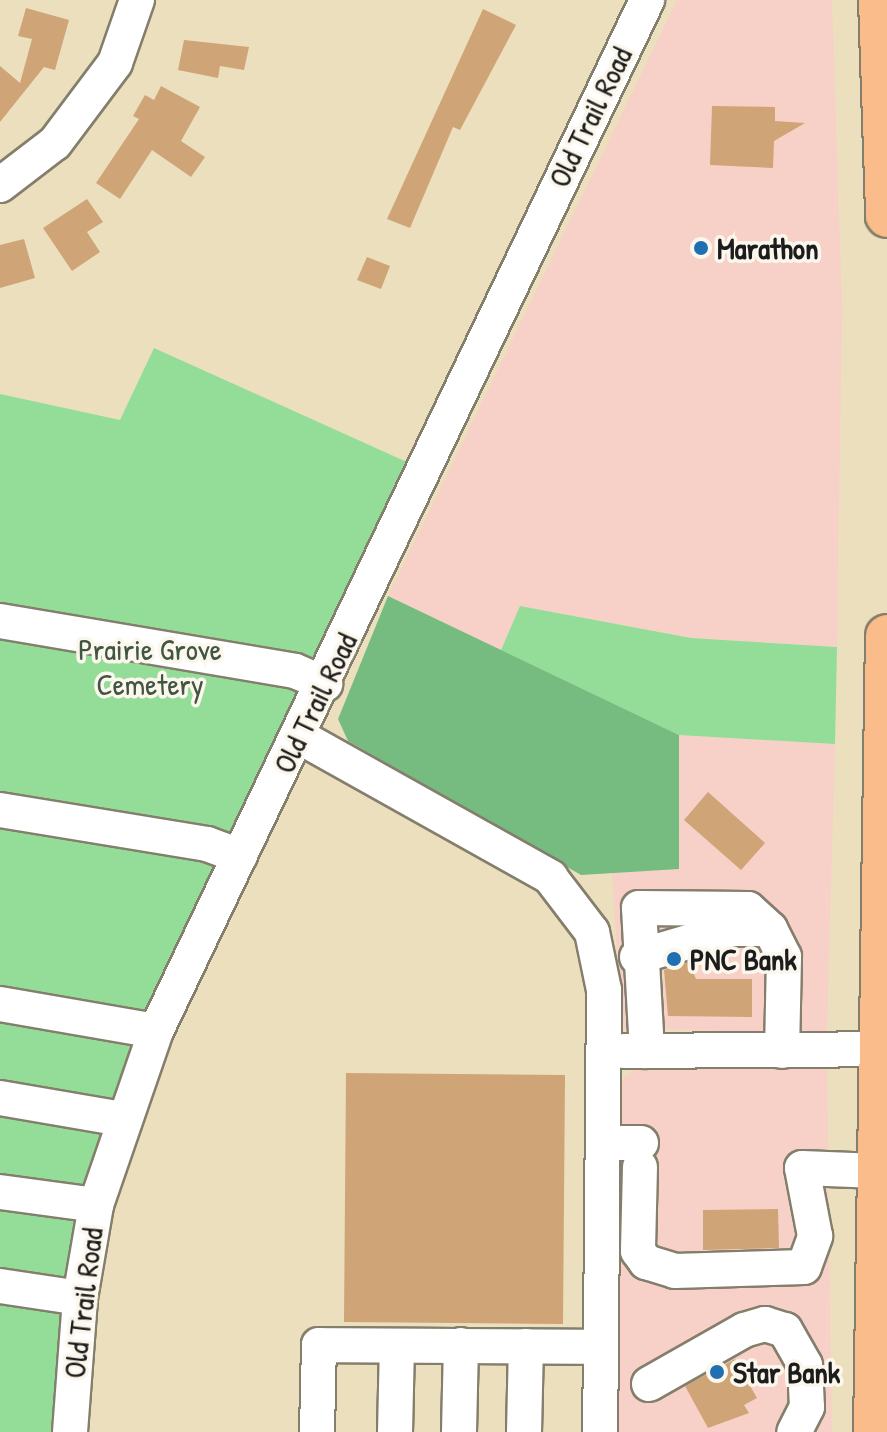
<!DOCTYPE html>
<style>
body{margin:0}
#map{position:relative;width:887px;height:1432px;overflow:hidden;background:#ecdfbd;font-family:"Patrick Hand",sans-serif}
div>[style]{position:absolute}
.built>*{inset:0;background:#f7d1c7}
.green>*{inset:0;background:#93dd99}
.forest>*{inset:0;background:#76bc81}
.building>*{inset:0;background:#cfa477}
.roads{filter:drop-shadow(2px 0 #847e6c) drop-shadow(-2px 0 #847e6c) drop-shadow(0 2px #847e6c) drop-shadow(0 -2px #847e6c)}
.minor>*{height:34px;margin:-17px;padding:0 17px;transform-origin:17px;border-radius:17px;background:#fff}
.major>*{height:42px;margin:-21px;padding:0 21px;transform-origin:21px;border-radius:21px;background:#f9bc8a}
.dots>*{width:22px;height:22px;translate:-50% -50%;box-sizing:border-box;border:4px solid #fbf7ec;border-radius:50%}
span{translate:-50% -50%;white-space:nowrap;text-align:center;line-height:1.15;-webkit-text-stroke:7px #fbf7ec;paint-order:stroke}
.street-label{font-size:30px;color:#1c1c1c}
.poi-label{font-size:30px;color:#1c1c1c;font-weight:700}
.left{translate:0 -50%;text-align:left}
.park-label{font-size:30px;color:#405642}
</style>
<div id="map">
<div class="built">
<div style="clip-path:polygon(677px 0,832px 0,842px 307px,837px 647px,692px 638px,520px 606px,501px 650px,388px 596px)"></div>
<div style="clip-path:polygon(679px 735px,835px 744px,827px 1034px,621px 1028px,612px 872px,679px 869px)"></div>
<div style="clip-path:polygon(635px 1069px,827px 1069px,832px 1432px,614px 1432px,620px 1081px)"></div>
</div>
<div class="green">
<div style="clip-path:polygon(154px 348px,409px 463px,157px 1000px,56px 1432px,0 1432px,0 394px,120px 420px)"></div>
<div style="clip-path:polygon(520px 606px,691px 638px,837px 647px,835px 744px,679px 735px,501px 650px)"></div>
</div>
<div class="forest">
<div style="clip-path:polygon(388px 596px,679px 735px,679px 869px,581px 875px,348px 741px,338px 719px)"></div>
</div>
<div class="building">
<div style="clip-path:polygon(26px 8px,69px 20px,55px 70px,44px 67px,0 122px,0 66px,20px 83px,32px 39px,18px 36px)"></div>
<div style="clip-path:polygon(483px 9px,516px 25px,460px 130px,453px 127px,410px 228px,387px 219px)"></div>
<div style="clip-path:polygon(184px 40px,249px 47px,244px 70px,220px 66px,218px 78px,178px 70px)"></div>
<div style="clip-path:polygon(161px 86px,200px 107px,181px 141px,205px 157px,191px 177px,152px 150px,120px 199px,96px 183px,139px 119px,133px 116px,145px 95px,154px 100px)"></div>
<div style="clip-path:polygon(712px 106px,775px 107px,775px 121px,805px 123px,774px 141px,773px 168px,710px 165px)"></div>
<div style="clip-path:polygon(87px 199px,103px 222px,87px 232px,100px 252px,72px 271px,43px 228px)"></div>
<div style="clip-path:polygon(24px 239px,35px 278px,0 288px,0 245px)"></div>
<div style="clip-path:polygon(367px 257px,390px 266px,381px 289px,357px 280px)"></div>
<div style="clip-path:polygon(708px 792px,765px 843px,741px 870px,684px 820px)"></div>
<div style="clip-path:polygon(689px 962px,696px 979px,752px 979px,752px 1017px,668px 1016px,664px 970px)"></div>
<div style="clip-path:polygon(346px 1073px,565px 1075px,563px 1324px,344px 1322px)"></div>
<div style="clip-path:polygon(778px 1209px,779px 1248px,703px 1250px,703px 1210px)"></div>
<div style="clip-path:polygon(735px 1359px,757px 1398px,744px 1405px,749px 1413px,708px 1428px,685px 1386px)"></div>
</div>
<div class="roads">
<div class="minor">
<div style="left:0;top:185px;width:69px;rotate:-37.4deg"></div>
<div style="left:55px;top:143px;width:100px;rotate:-53.1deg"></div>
<div style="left:115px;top:63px;width:67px;rotate:-70.8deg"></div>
<div style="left:0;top:621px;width:299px;rotate:9.6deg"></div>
<div style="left:295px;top:671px;width:33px;rotate:23deg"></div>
<div style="left:300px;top:737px;width:287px;rotate:29.2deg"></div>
<div style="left:550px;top:877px;width:69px;rotate:52.6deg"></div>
<div style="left:592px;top:932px;width:59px;rotate:78.3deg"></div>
<div style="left:604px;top:990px;width:442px;rotate:90.5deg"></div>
<div style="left:0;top:810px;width:210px;rotate:9.3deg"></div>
<div style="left:207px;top:844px;width:35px;rotate:20deg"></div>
<div style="left:637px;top:957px;width:99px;rotate:-16.4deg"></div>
<div style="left:732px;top:929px;width:34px"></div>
<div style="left:0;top:1004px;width:158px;rotate:9.8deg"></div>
<div style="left:624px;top:1051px;width:263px;rotate:-0.4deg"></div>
<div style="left:647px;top:1051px;width:143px;rotate:-93.2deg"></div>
<div style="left:639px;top:908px;width:109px;rotate:0.5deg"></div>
<div style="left:748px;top:909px;width:30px;rotate:42deg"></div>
<div style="left:770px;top:929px;width:31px;rotate:63deg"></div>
<div style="left:784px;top:957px;width:94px;rotate:91.2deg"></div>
<div style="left:0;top:1098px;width:124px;rotate:9.8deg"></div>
<div style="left:603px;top:1143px;width:38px"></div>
<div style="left:640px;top:1167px;width:84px;rotate:91.4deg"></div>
<div style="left:638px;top:1251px;width:14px;rotate:54deg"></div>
<div style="left:646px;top:1262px;width:30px;rotate:17deg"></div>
<div style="left:675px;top:1271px;width:129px;rotate:-1.8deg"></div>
<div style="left:804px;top:1267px;width:33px;rotate:-70deg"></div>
<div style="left:815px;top:1236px;width:69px;rotate:-100.8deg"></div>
<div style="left:802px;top:1168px;width:76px;rotate:2.3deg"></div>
<div style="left:0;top:1192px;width:97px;rotate:7.7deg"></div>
<div style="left:0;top:1286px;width:81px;rotate:8.5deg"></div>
<div style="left:649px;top:1384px;width:109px;rotate:-29.6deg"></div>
<div style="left:744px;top:1330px;width:22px;rotate:-16deg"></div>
<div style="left:765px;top:1324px;width:21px;rotate:17deg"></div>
<div style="left:785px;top:1330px;width:40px;rotate:60.3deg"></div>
<div style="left:805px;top:1365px;width:42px;rotate:87.3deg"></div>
<div style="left:807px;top:1407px;width:28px;rotate:117deg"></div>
<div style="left:70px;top:1432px;width:134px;rotate:-85.7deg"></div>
<div style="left:80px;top:1298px;width:94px;rotate:-80.2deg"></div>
<div style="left:96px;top:1205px;width:184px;rotate:-71deg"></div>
<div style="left:156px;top:1031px;width:1142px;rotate:-64.53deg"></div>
<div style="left:317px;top:1432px;width:87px;rotate:-88.7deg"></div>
<div style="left:319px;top:1345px;width:282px;rotate:0.4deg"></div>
<div style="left:395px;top:1432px;width:86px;rotate:-88.7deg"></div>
<div style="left:459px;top:1432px;width:87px;rotate:-88.7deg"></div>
<div style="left:524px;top:1432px;width:86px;rotate:-88.7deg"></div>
</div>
<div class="major">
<div style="left:880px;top:0;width:216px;rotate:88.1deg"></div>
<div style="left:875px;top:1432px;width:796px;rotate:-89.14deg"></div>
</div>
</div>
<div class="dots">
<div style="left:701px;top:248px;background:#1f6fb2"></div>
<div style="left:674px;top:959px;background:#1f6fb2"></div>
<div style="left:717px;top:1372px;background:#1f6fb2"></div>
</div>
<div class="street-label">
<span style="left:590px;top:117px;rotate:-64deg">Old Trail Road</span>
<span style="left:315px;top:703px;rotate:-64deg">Old Trail Road</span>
<span style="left:83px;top:1303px;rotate:-83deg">Old Trail Road</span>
</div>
<div class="poi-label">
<span class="left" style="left:717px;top:248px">Marathon</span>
<span class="left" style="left:690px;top:959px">PNC Bank</span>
<span class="left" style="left:733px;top:1372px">Star Bank</span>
</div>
<div class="park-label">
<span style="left:150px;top:666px">Prairie Grove<br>Cemetery</span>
</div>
</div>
